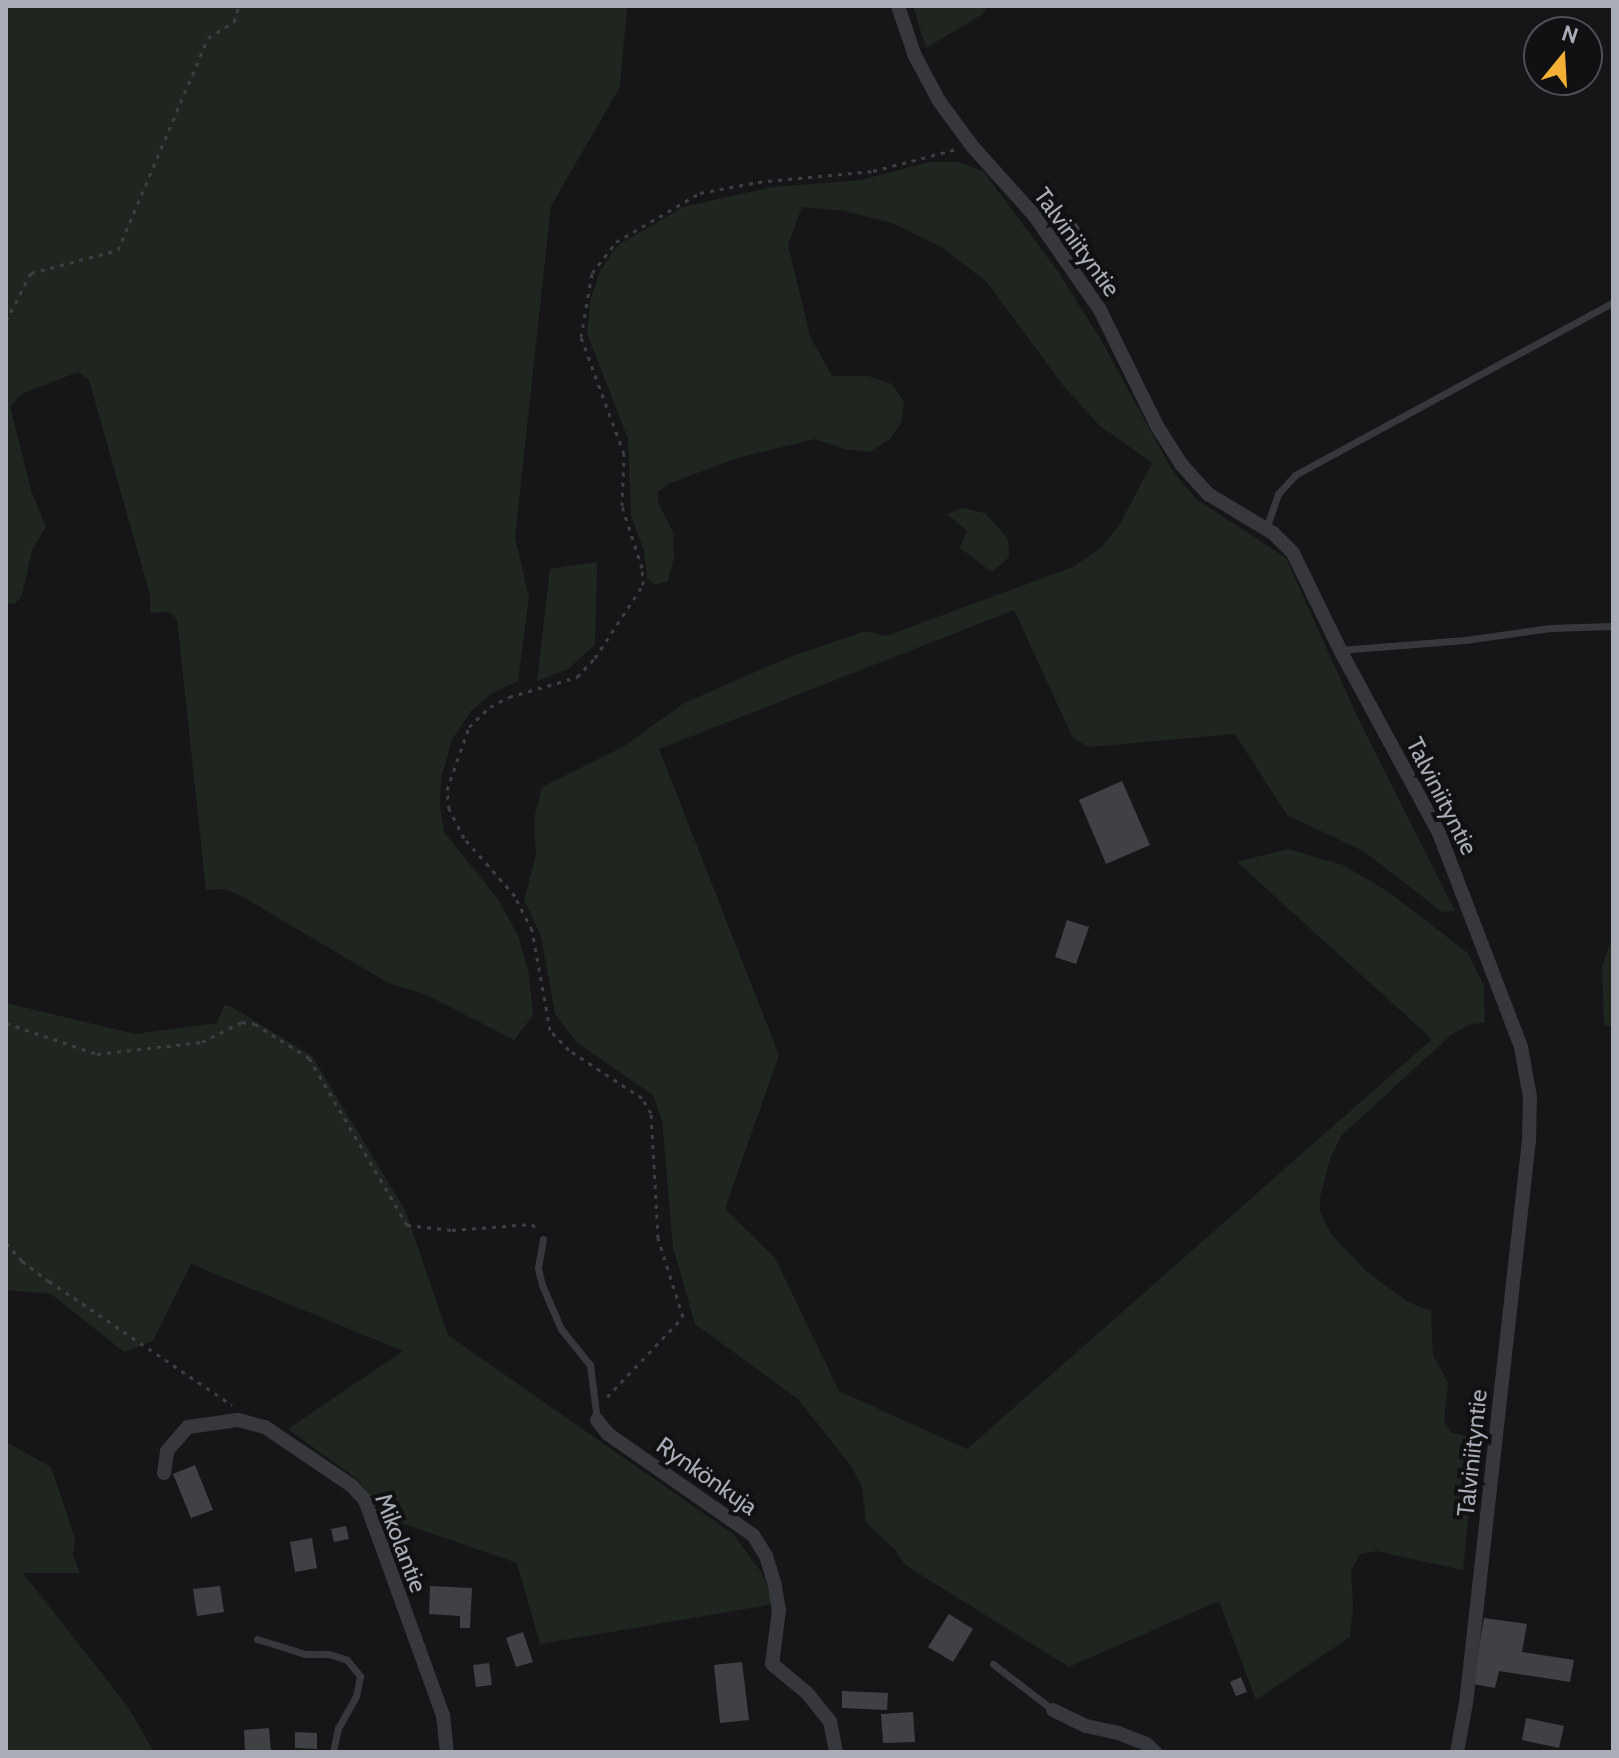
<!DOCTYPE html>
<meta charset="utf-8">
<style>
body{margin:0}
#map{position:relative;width:1619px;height:1758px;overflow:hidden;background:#161618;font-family:Cabin,sans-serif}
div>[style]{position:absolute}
.green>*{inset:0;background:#1e261f}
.building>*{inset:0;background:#404145}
.path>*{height:3px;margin-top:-1.5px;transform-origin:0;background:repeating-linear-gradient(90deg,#3d3f44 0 4px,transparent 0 10px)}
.lane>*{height:7px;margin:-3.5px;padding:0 3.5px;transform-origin:3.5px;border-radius:3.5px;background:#37383d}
.street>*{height:14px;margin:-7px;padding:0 7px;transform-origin:7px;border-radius:7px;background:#37383d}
span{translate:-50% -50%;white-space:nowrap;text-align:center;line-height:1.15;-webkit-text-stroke:8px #111113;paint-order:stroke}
.street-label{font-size:24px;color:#a8adb8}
.frame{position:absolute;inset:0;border:8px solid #a8adb8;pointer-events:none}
.north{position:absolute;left:1523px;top:16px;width:80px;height:80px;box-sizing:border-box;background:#111113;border:2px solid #4d4f55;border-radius:50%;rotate:18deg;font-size:22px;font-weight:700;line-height:32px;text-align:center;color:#a8adb8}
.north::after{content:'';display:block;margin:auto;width:28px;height:36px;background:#f2b134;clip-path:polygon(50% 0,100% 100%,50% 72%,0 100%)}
</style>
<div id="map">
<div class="green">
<div style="clip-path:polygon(6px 6px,627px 6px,620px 87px,551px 206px,515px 538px,529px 597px,518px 681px,492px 693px,471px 711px,452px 740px,441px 779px,440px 806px,444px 832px,497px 898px,518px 935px,529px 975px,533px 1015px,514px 1040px,425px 994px,390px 984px,243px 897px,226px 889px,206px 890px,177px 619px,169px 612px,150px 613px,150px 595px,89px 380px,78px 372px,22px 394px,10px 406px,32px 493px,46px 527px,32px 550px,22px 596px,14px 604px,6px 603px)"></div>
<div style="clip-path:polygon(913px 6px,989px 6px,981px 15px,926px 48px)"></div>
<div style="clip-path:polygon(929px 162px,958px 162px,983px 171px,1057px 270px,1101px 340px,1172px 470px,1196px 499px,1286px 558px,1357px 716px,1455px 911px,1442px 912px,1365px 852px,1287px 815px,1235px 734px,1089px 747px,1073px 738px,1014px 610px,659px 749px,779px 1055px,725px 1209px,775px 1258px,839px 1391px,967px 1449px,1432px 1039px,1237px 862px,1288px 849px,1343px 865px,1387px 891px,1468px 953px,1484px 986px,1485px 1023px,1471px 1024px,1452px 1034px,1341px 1136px,1330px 1159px,1320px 1197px,1320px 1212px,1331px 1234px,1366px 1271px,1408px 1302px,1431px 1311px,1433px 1355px,1448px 1383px,1444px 1421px,1452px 1433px,1476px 1438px,1463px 1570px,1376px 1551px,1360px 1554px,1351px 1571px,1353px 1607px,1350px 1637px,1256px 1700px,1219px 1601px,1069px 1667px,905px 1565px,895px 1550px,866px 1522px,862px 1487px,851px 1466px,798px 1399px,695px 1324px,673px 1247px,662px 1120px,653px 1095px,576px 1042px,555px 1014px,541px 936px,524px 900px,536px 855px,534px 819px,542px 787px,623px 747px,684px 703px,790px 657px,865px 631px,886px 636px,1073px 567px,1101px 548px,1120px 524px,1152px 463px,1099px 425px,1062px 384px,987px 282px,941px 247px,892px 223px,844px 211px,802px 207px,788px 245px,810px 336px,832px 376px,868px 376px,892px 384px,904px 402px,901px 423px,889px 440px,869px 452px,845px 449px,815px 439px,737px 458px,668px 484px,658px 492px,658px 503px,673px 532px,674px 557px,668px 581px,655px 585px,647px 578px,644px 551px,631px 516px,628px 439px,587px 333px,590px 301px,600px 271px,618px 245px,683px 207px,772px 187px,861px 180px)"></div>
<div style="clip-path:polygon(962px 508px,985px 513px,1008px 539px,1009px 557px,992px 572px,960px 548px,967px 531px,947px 514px)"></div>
<div style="clip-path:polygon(597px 562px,595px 645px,568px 669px,537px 681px,550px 569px)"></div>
<div style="clip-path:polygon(1613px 935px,1613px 1026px,1604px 1025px,1602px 967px)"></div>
<div style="clip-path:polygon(6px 1003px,135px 1034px,217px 1023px,224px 1005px,232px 1007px,312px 1056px,405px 1210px,448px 1335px,733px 1534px,762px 1573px,774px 1604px,540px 1644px,517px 1563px,375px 1514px,371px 1497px,358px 1480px,288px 1429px,403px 1351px,191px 1264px,153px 1341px,124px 1352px,51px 1294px,6px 1290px)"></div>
<div style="clip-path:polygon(6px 1442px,51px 1467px,75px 1538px,73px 1555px,80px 1573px,23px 1573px,128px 1707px,154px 1752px,6px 1752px)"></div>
</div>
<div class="building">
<div style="clip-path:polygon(1055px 214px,1060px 223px,1072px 216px,1080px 229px,1059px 241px,1046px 219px)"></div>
<div style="clip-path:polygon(1122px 781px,1150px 845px,1106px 864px,1079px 800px)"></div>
<div style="clip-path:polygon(1067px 920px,1089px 927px,1076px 964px,1055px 957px)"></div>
<div style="clip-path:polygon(195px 1465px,213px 1510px,191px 1518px,173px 1474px)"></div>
<div style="clip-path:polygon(346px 1526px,349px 1539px,334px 1542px,331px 1529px)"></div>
<div style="clip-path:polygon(312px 1538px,317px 1568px,295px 1572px,290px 1542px)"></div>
<div style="clip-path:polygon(220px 1586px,224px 1612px,197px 1616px,193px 1589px)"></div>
<div style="clip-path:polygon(430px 1586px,472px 1588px,470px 1628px,460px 1628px,460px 1616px,429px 1614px)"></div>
<div style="clip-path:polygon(949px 1614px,973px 1629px,953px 1662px,928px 1647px)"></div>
<div style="clip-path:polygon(1484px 1618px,1527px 1624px,1522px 1652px,1574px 1660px,1570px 1682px,1499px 1671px,1495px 1688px,1473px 1684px)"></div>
<div style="clip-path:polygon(523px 1632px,533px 1662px,516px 1667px,506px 1638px)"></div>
<div style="clip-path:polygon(742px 1662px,749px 1720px,720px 1723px,714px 1665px)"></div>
<div style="clip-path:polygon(489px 1663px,492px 1685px,476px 1687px,473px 1665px)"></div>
<div style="clip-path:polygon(1241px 1677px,1247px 1692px,1236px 1696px,1230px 1682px)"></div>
<div style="clip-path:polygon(842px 1691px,888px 1693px,887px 1710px,842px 1708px)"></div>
<div style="clip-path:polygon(913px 1712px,915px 1742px,883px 1743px,881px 1714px)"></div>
<div style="clip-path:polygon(1526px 1718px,1564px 1726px,1559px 1748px,1522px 1740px)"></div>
<div style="clip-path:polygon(269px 1728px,271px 1752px,245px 1752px,244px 1730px)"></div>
<div style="clip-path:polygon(295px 1732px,317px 1733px,317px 1749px,295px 1748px)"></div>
</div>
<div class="path">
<div style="left:6px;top:321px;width:54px;rotate:-62.5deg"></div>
<div style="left:31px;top:273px;width:90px;rotate:-14.8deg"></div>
<div style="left:118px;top:250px;width:230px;rotate:-67deg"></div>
<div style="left:208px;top:38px;width:31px;rotate:-32deg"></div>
<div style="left:234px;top:22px;width:17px;rotate:-73deg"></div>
<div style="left:6px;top:1023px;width:96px;rotate:18.8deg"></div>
<div style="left:97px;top:1054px;width:106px;rotate:-6.5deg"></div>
<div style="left:202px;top:1042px;width:45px;rotate:-26.6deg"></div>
<div style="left:242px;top:1022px;width:13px;rotate:9deg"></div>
<div style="left:255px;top:1024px;width:64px;rotate:32.2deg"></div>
<div style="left:309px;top:1058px;width:194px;rotate:59.6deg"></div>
<div style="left:407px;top:1225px;width:45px;rotate:6.3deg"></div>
<div style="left:452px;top:1230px;width:80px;rotate:-4.3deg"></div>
<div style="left:532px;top:1224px;width:6px;rotate:51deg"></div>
<div style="left:6px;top:1243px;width:24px;rotate:48deg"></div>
<div style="left:22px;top:1261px;width:34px;rotate:37deg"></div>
<div style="left:49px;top:1281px;width:221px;rotate:34.1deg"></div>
<div style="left:607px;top:1397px;width:110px;rotate:-46.5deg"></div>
<div style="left:683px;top:1317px;width:83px;rotate:-107.6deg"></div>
<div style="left:658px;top:1238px;width:125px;rotate:-93.2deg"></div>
<div style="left:651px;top:1113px;width:17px;rotate:-121deg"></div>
<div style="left:642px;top:1098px;width:87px;rotate:-146.7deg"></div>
<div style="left:569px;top:1050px;width:28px;rotate:-134deg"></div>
<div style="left:550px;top:1030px;width:102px;rotate:-100.2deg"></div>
<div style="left:532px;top:930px;width:38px;rotate:-117deg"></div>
<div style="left:515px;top:896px;width:77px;rotate:-131.3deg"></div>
<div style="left:464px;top:838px;width:33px;rotate:-117deg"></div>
<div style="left:449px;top:809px;width:19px;rotate:-96deg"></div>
<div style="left:447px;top:790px;width:67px;rotate:-70.8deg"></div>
<div style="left:469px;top:727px;width:29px;rotate:-44deg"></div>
<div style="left:490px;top:707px;width:21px;rotate:-28deg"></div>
<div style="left:509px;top:697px;width:71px;rotate:-16.4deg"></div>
<div style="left:577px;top:677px;width:26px;rotate:-47deg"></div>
<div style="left:595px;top:658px;width:87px;rotate:-56.7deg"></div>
<div style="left:643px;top:585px;width:17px;rotate:-93deg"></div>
<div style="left:642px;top:568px;width:65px;rotate:-107.9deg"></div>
<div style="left:622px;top:506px;width:52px;rotate:-87.8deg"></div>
<div style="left:624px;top:454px;width:125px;rotate:-110.2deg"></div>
<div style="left:581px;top:337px;width:65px;rotate:-80.2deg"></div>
<div style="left:592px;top:273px;width:39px;rotate:-52deg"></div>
<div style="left:616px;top:242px;width:97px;rotate:-30.3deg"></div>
<div style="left:700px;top:193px;width:59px;rotate:-10.7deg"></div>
<div style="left:758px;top:182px;width:116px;rotate:-5.5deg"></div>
<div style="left:873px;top:171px;width:87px;rotate:-14.7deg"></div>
</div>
<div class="lane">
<div style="left:1266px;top:529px;width:37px;rotate:-71deg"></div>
<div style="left:1278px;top:494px;width:25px;rotate:-48deg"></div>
<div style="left:1295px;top:475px;width:362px;rotate:-28.5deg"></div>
<div style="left:1340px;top:650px;width:125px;rotate:-4.6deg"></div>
<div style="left:1465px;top:640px;width:86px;rotate:-8deg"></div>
<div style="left:1550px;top:628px;width:63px;rotate:-1.8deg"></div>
<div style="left:543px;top:1239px;width:29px;rotate:100deg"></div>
<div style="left:538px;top:1268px;width:17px;rotate:77deg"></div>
<div style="left:542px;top:1285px;width:48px;rotate:66.6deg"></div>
<div style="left:561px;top:1329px;width:46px;rotate:51.1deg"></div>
<div style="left:590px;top:1365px;width:55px;rotate:82.7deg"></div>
<div style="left:257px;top:1639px;width:50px;rotate:17.4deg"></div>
<div style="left:305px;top:1654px;width:24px"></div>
<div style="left:329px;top:1654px;width:19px;rotate:18deg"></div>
<div style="left:347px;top:1660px;width:21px;rotate:51deg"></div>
<div style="left:360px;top:1676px;width:20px;rotate:101deg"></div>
<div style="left:356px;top:1696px;width:37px;rotate:119deg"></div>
<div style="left:338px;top:1728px;width:25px;rotate:102deg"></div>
<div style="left:993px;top:1664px;width:76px;rotate:37.5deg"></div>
</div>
<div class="street">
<div style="left:898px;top:6px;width:53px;rotate:71.2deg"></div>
<div style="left:915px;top:56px;width:51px;rotate:61.9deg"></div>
<div style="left:939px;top:101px;width:56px;rotate:53.7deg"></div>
<div style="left:972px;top:146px;width:93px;rotate:48.1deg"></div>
<div style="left:1034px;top:215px;width:116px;rotate:55.2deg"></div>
<div style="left:1100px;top:310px;width:129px;rotate:63.8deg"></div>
<div style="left:1157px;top:426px;width:45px;rotate:57.7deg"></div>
<div style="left:1181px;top:464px;width:40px;rotate:48deg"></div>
<div style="left:1208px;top:494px;width:76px;rotate:31deg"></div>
<div style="left:1273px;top:533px;width:28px;rotate:45deg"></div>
<div style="left:1293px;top:553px;width:108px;rotate:64.1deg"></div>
<div style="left:1340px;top:650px;width:208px;rotate:61.6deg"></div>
<div style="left:1439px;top:833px;width:229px;rotate:69deg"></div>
<div style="left:1521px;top:1047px;width:51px;rotate:79.8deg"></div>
<div style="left:1530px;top:1097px;width:43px;rotate:91.3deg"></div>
<div style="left:1529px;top:1140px;width:567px;rotate:96.38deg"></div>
<div style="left:1466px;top:1703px;width:50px;rotate:100.4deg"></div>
<div style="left:597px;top:1420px;width:18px;rotate:52deg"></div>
<div style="left:608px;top:1434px;width:177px;rotate:34.9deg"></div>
<div style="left:753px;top:1535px;width:25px;rotate:58deg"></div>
<div style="left:766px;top:1556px;width:31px;rotate:73deg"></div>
<div style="left:775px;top:1586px;width:24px;rotate:81deg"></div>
<div style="left:779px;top:1610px;width:54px;rotate:97.4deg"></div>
<div style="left:772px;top:1664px;width:45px;rotate:39.6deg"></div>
<div style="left:807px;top:1693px;width:36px;rotate:51deg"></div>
<div style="left:830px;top:1721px;width:32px;rotate:79deg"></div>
<div style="left:164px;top:1473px;width:22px;rotate:-82deg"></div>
<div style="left:167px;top:1451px;width:32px;rotate:-49deg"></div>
<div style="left:188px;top:1427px;width:50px;rotate:-8deg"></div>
<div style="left:238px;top:1420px;width:28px;rotate:15deg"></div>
<div style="left:265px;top:1427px;width:105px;rotate:34.1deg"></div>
<div style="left:352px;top:1486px;width:19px;rotate:47deg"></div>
<div style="left:365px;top:1500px;width:229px;rotate:70.1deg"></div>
<div style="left:443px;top:1715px;width:37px;rotate:84deg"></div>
<div style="left:1053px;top:1710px;width:37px;rotate:26deg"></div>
<div style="left:1086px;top:1726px;width:33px;rotate:12deg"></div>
<div style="left:1118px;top:1733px;width:30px;rotate:21deg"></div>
<div style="left:1146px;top:1744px;width:12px;rotate:42deg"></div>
</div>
<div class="street-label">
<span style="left:1077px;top:242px;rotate:54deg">Talviniityntie</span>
<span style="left:1442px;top:796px;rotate:63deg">Talviniityntie</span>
<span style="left:1472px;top:1453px;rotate:-84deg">Talviniityntie</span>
<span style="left:707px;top:1476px;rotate:35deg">Rynkönkuja</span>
<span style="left:401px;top:1543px;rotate:69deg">Mikolantie</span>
</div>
<div class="frame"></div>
<div class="north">N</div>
</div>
